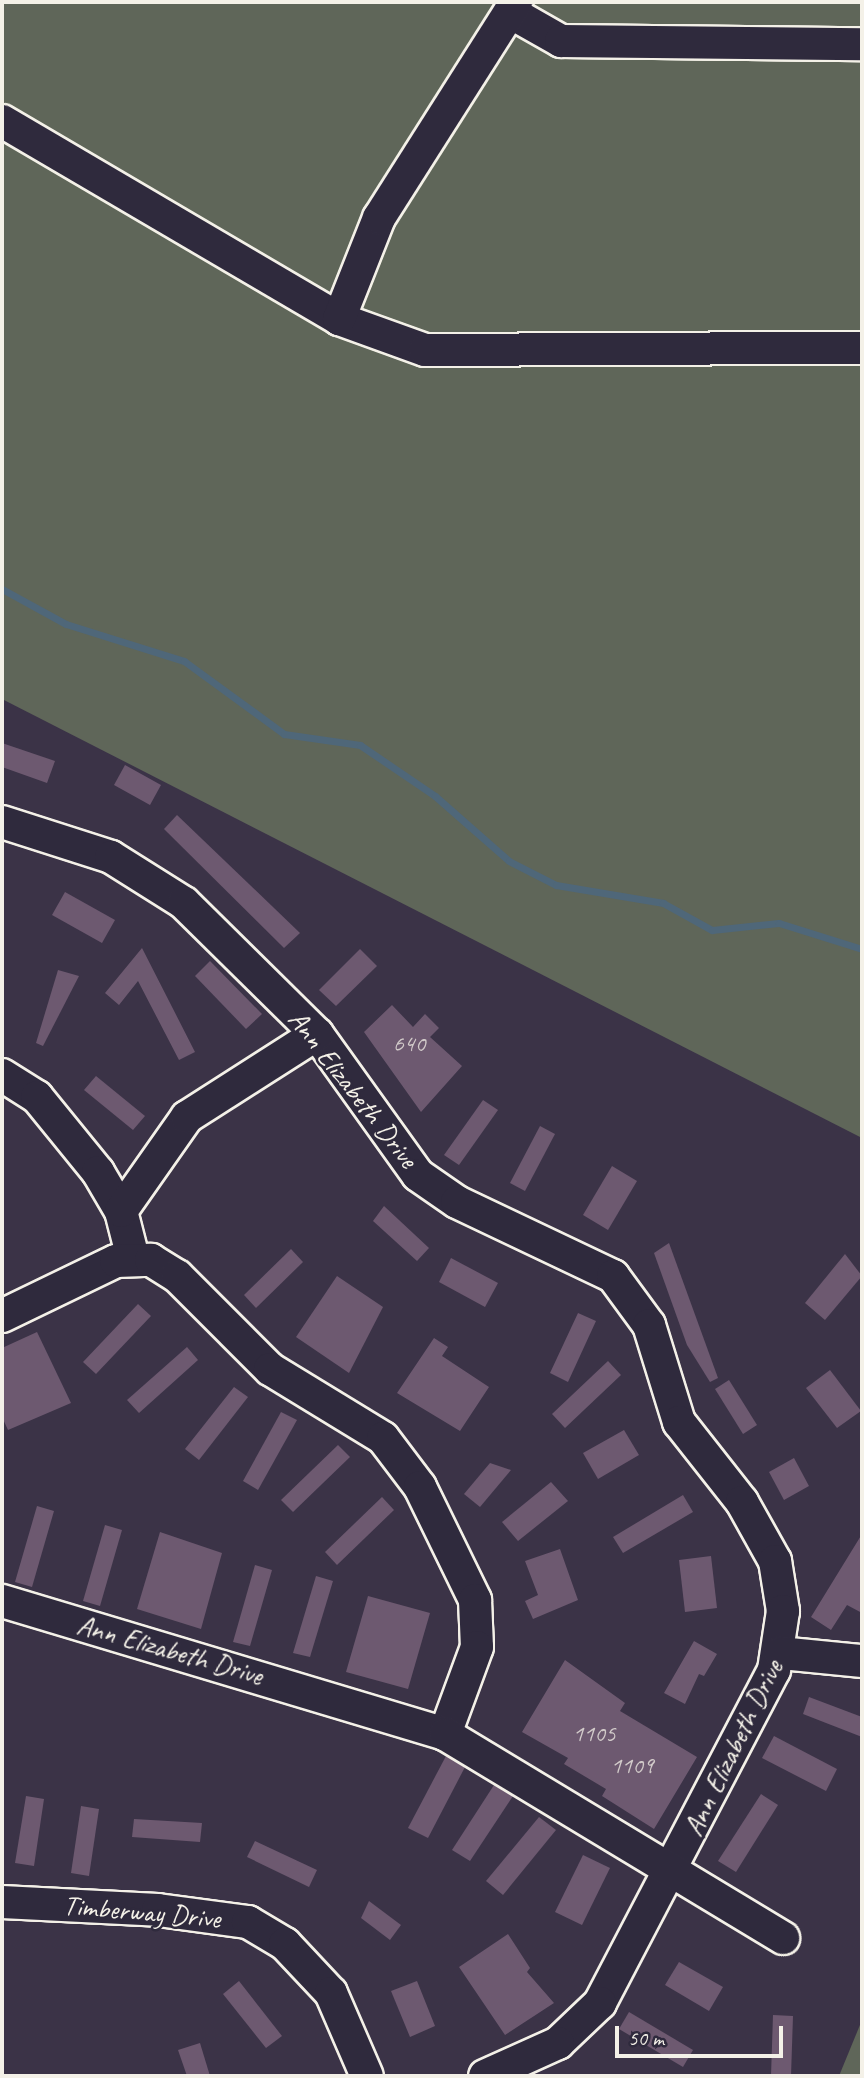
<!DOCTYPE html>
<style>
body{margin:0}
#map{position:relative;width:864px;height:2078px;overflow:hidden;background:#3b3347;font-family:Caveat,sans-serif}
div>[style]{position:absolute}
.green>*{inset:0;background:#5f6659}
.stream>*{height:7px;margin:-3.5px;padding:0 3.5px;transform-origin:3.5px;border-radius:3.5px;background:#4f6779}
.building>*{inset:0;background:#6d5970}
.roads{filter:drop-shadow(2px 0 #f4f1e8) drop-shadow(-2px 0 #f4f1e8) drop-shadow(0 2px #f4f1e8) drop-shadow(0 -2px #f4f1e8)}
.minor>*{height:32px;margin:-16px;padding:0 16px;transform-origin:16px;border-radius:16px;background:#2f2a3d}
span{translate:-50% -50%;white-space:nowrap;text-align:center;line-height:1.15;-webkit-text-stroke:5px #2f2a3d;paint-order:stroke}
.number-label{font-size:24px;color:#d2cbca}
.number-label span{-webkit-text-stroke-width:0}
.street-label{font-size:28px;color:#f4f1e8}
.frame{position:absolute;inset:0;border:4px solid #f4f1e8;pointer-events:none}
.scale{position:absolute;left:615px;top:2026px;width:168px;height:32px;box-sizing:border-box;border:4px solid #f4f1e8;border-top:0;padding-left:9px;font-size:21px;line-height:24px;white-space:nowrap;color:#f4f1e8;-webkit-text-stroke:5px #2f2a3d;paint-order:stroke}
</style>
<div id="map">
<div class="green">
<div style="clip-path:polygon(2px 2px,862px 2px,862px 1138px,2px 699px)"></div>
<div style="clip-path:polygon(862px 2020px,862px 2076px,839px 2076px)"></div>
</div>
<div class="stream">
<div style="left:2px;top:589px;width:73px;rotate:28.7deg"></div>
<div style="left:66px;top:624px;width:124px;rotate:17.4deg"></div>
<div style="left:184px;top:661px;width:124px;rotate:36.1deg"></div>
<div style="left:284px;top:734px;width:77px;rotate:8.2deg"></div>
<div style="left:360px;top:745px;width:91px;rotate:34.2deg"></div>
<div style="left:435px;top:796px;width:98px;rotate:41.3deg"></div>
<div style="left:509px;top:861px;width:53px;rotate:27.1deg"></div>
<div style="left:556px;top:885px;width:109px;rotate:9.5deg"></div>
<div style="left:663px;top:903px;width:56px;rotate:28.9deg"></div>
<div style="left:712px;top:930px;width:67px;rotate:-6deg"></div>
<div style="left:779px;top:923px;width:87px;rotate:17.4deg"></div>
</div>
<div class="building">
<div style="clip-path:polygon(2px 743px,55px 761px,47px 783px,2px 767px)"></div>
<div style="clip-path:polygon(125px 765px,161px 785px,150px 805px,114px 785px)"></div>
<div style="clip-path:polygon(177px 815px,300px 933px,284px 948px,164px 829px)"></div>
<div style="clip-path:polygon(65px 892px,115px 920px,102px 943px,52px 915px)"></div>
<div style="clip-path:polygon(142px 948px,195px 1052px,179px 1060px,138px 981px,119px 1005px,105px 993px)"></div>
<div style="clip-path:polygon(360px 949px,377px 966px,336px 1006px,319px 990px)"></div>
<div style="clip-path:polygon(210px 961px,262px 1014px,246px 1029px,195px 976px)"></div>
<div style="clip-path:polygon(58px 970px,79px 976px,43px 1046px,36px 1043px)"></div>
<div style="clip-path:polygon(392px 1005px,413px 1027px,425px 1014px,439px 1028px,430px 1037px,462px 1066px,421px 1112px,364px 1032px)"></div>
<div style="clip-path:polygon(96px 1076px,145px 1116px,133px 1130px,84px 1090px)"></div>
<div style="clip-path:polygon(483px 1100px,498px 1110px,459px 1165px,444px 1155px)"></div>
<div style="clip-path:polygon(540px 1126px,555px 1134px,525px 1191px,510px 1183px)"></div>
<div style="clip-path:polygon(612px 1166px,637px 1181px,608px 1230px,583px 1215px)"></div>
<div style="clip-path:polygon(384px 1206px,429px 1248px,417px 1261px,373px 1221px)"></div>
<div style="clip-path:polygon(669px 1243px,718px 1378px,710px 1382px,687px 1345px,654px 1253px)"></div>
<div style="clip-path:polygon(291px 1249px,303px 1262px,256px 1308px,244px 1295px)"></div>
<div style="clip-path:polygon(845px 1254px,862px 1276px,825px 1320px,805px 1303px)"></div>
<div style="clip-path:polygon(451px 1258px,498px 1283px,485px 1307px,439px 1282px)"></div>
<div style="clip-path:polygon(337px 1276px,383px 1307px,349px 1373px,296px 1337px)"></div>
<div style="clip-path:polygon(138px 1304px,151px 1316px,96px 1374px,83px 1362px)"></div>
<div style="clip-path:polygon(578px 1313px,596px 1321px,568px 1382px,550px 1373px)"></div>
<div style="clip-path:polygon(37px 1332px,71px 1403px,8px 1430px,2px 1417px,2px 1348px)"></div>
<div style="clip-path:polygon(434px 1338px,448px 1347px,442px 1356px,489px 1387px,460px 1431px,397px 1393px)"></div>
<div style="clip-path:polygon(187px 1347px,198px 1360px,139px 1413px,127px 1400px)"></div>
<div style="clip-path:polygon(608px 1361px,621px 1375px,565px 1428px,552px 1414px)"></div>
<div style="clip-path:polygon(830px 1370px,861px 1411px,837px 1428px,806px 1388px)"></div>
<div style="clip-path:polygon(729px 1380px,757px 1425px,743px 1434px,715px 1389px)"></div>
<div style="clip-path:polygon(234px 1387px,248px 1397px,199px 1460px,185px 1449px)"></div>
<div style="clip-path:polygon(281px 1412px,297px 1420px,258px 1490px,243px 1481px)"></div>
<div style="clip-path:polygon(624px 1430px,639px 1455px,598px 1479px,583px 1453px)"></div>
<div style="clip-path:polygon(338px 1445px,350px 1457px,293px 1512px,281px 1500px)"></div>
<div style="clip-path:polygon(794px 1458px,809px 1486px,784px 1500px,769px 1472px)"></div>
<div style="clip-path:polygon(490px 1463px,511px 1470px,480px 1507px,464px 1494px)"></div>
<div style="clip-path:polygon(551px 1482px,568px 1501px,518px 1541px,502px 1522px)"></div>
<div style="clip-path:polygon(683px 1495px,693px 1512px,623px 1553px,613px 1537px)"></div>
<div style="clip-path:polygon(382px 1497px,394px 1510px,337px 1565px,325px 1552px)"></div>
<div style="clip-path:polygon(37px 1506px,54px 1511px,32px 1587px,15px 1582px)"></div>
<div style="clip-path:polygon(105px 1525px,122px 1530px,100px 1606px,83px 1601px)"></div>
<div style="clip-path:polygon(160px 1532px,222px 1553px,201px 1629px,137px 1609px)"></div>
<div style="clip-path:polygon(862px 1534px,862px 1613px,847px 1605px,831px 1630px,811px 1617px)"></div>
<div style="clip-path:polygon(560px 1549px,578px 1600px,533px 1619px,525px 1601px,538px 1595px,525px 1561px)"></div>
<div style="clip-path:polygon(711px 1556px,717px 1608px,685px 1612px,679px 1560px)"></div>
<div style="clip-path:polygon(255px 1565px,272px 1570px,250px 1646px,233px 1642px)"></div>
<div style="clip-path:polygon(316px 1576px,333px 1581px,310px 1657px,293px 1653px)"></div>
<div style="clip-path:polygon(368px 1596px,430px 1613px,408px 1689px,346px 1672px)"></div>
<div style="clip-path:polygon(694px 1641px,717px 1654px,704px 1676px,699px 1674px,685px 1704px,664px 1693px)"></div>
<div style="clip-path:polygon(565px 1660px,625px 1703px,620px 1711px,697px 1757px,654px 1829px,602px 1796px,606px 1789px,564px 1764px,568px 1758px,522px 1732px)"></div>
<div style="clip-path:polygon(809px 1697px,862px 1717px,862px 1737px,803px 1714px)"></div>
<div style="clip-path:polygon(774px 1736px,837px 1769px,826px 1791px,762px 1758px)"></div>
<div style="clip-path:polygon(446px 1756px,465px 1767px,428px 1838px,408px 1828px)"></div>
<div style="clip-path:polygon(494px 1785px,513px 1796px,470px 1861px,452px 1850px)"></div>
<div style="clip-path:polygon(761px 1794px,778px 1805px,736px 1872px,718px 1861px)"></div>
<div style="clip-path:polygon(26px 1796px,44px 1799px,34px 1866px,15px 1863px)"></div>
<div style="clip-path:polygon(81px 1806px,99px 1809px,89px 1876px,71px 1873px)"></div>
<div style="clip-path:polygon(539px 1817px,556px 1830px,503px 1895px,486px 1881px)"></div>
<div style="clip-path:polygon(134px 1819px,202px 1823px,200px 1842px,132px 1837px)"></div>
<div style="clip-path:polygon(255px 1841px,317px 1870px,309px 1887px,247px 1857px)"></div>
<div style="clip-path:polygon(583px 1855px,610px 1868px,582px 1925px,555px 1912px)"></div>
<div style="clip-path:polygon(369px 1901px,401px 1925px,390px 1940px,361px 1918px)"></div>
<div style="clip-path:polygon(508px 1934px,530px 1968px,527px 1972px,554px 2003px,505px 2035px,459px 1967px)"></div>
<div style="clip-path:polygon(679px 1962px,723px 1987px,709px 2011px,665px 1985px)"></div>
<div style="clip-path:polygon(239px 1981px,282px 2036px,266px 2048px,223px 1994px)"></div>
<div style="clip-path:polygon(417px 1981px,435px 2026px,410px 2037px,391px 1991px)"></div>
<div style="clip-path:polygon(629px 2012px,693px 2050px,683px 2067px,619px 2029px)"></div>
<div style="clip-path:polygon(773px 2015px,793px 2016px,791px 2076px,771px 2076px)"></div>
<div style="clip-path:polygon(200px 2043px,210px 2076px,187px 2076px,178px 2050px)"></div>
</div>
<div class="roads">
<div class="minor">
<div style="left:510px;top:12px;width:59px;rotate:29.6deg"></div>
<div style="left:561px;top:41px;width:301px;rotate:0.6deg"></div>
<div style="left:2px;top:121px;width:391px;rotate:30.4deg"></div>
<div style="left:339px;top:319px;width:91px;rotate:19.8deg"></div>
<div style="left:425px;top:350px;width:437px;rotate:-0.3deg"></div>
<div style="left:339px;top:319px;width:109px;rotate:-68.4deg"></div>
<div style="left:379px;top:218px;width:256px;rotate:-57.6deg"></div>
<div style="left:2px;top:822px;width:114px;rotate:17.8deg"></div>
<div style="left:111px;top:857px;width:86px;rotate:32.2deg"></div>
<div style="left:184px;top:903px;width:187px;rotate:44.6deg"></div>
<div style="left:317px;top:1034px;width:173px;rotate:54.4deg"></div>
<div style="left:418px;top:1175px;width:47px;rotate:34.7deg"></div>
<div style="left:457px;top:1202px;width:173px;rotate:25.4deg"></div>
<div style="left:613px;top:1276px;width:61px;rotate:53.7deg"></div>
<div style="left:649px;top:1325px;width:102px;rotate:72.8deg"></div>
<div style="left:679px;top:1422px;width:102px;rotate:51.8deg"></div>
<div style="left:742px;top:1502px;width:68px;rotate:60.8deg"></div>
<div style="left:775px;top:1561px;width:51px;rotate:80.9deg"></div>
<div style="left:783px;top:1611px;width:60px;rotate:98.7deg"></div>
<div style="left:774px;top:1670px;width:376px;rotate:117.6deg"></div>
<div style="left:600px;top:2003px;width:58px;rotate:136.4deg"></div>
<div style="left:558px;top:2043px;width:80px;rotate:155.7deg"></div>
<div style="left:2px;top:1075px;width:41px;rotate:32.2deg"></div>
<div style="left:37px;top:1097px;width:97px;rotate:50.9deg"></div>
<div style="left:98px;top:1172px;width:45px;rotate:59.5deg"></div>
<div style="left:121px;top:1211px;width:49px;rotate:75.7deg"></div>
<div style="left:121px;top:1211px;width:115px;rotate:-54.9deg"></div>
<div style="left:187px;top:1117px;width:154px;rotate:-32.6deg"></div>
<div style="left:2px;top:1316px;width:127px;rotate:-25.8deg"></div>
<div style="left:116px;top:1261px;width:35px;rotate:-2deg"></div>
<div style="left:151px;top:1260px;width:31px;rotate:32deg"></div>
<div style="left:177px;top:1276px;width:132px;rotate:45deg"></div>
<div style="left:270px;top:1369px;width:132px;rotate:31.4deg"></div>
<div style="left:383px;top:1438px;width:61px;rotate:52.9deg"></div>
<div style="left:420px;top:1487px;width:126px;rotate:64deg"></div>
<div style="left:475px;top:1600px;width:47px;rotate:87.6deg"></div>
<div style="left:477px;top:1647px;width:93px;rotate:110.2deg"></div>
<div style="left:2px;top:1601px;width:463px;rotate:16.7deg"></div>
<div style="left:445px;top:1734px;width:395px;rotate:31.1deg"></div>
<div style="left:780px;top:1653px;width:82px;rotate:5.6deg"></div>
<div style="left:2px;top:1902px;width:156px;rotate:2.9deg"></div>
<div style="left:158px;top:1910px;width:91px;rotate:7.6deg"></div>
<div style="left:248px;top:1922px;width:43px;rotate:30.7deg"></div>
<div style="left:285px;top:1944px;width:67px;rotate:46.8deg"></div>
<div style="left:331px;top:1993px;width:90px;rotate:66.6deg"></div>
</div>
</div>
<div class="number-label">
<span style="left:409px;top:1044px">640</span>
<span style="left:594px;top:1734px">1105</span>
<span style="left:632px;top:1766px">1109</span>
</div>
<div class="street-label">
<span style="left:353px;top:1089px;rotate:52deg">Ann Elizabeth Drive</span>
<span style="left:170px;top:1650px;rotate:16deg">Ann Elizabeth Drive</span>
<span style="left:733px;top:1748px;rotate:-64deg">Ann Elizabeth Drive</span>
<span style="left:142px;top:1912px;rotate:5deg">Timberway Drive</span>
</div>
<div class="frame"></div>
<div class="scale">50 m</div>
</div>
